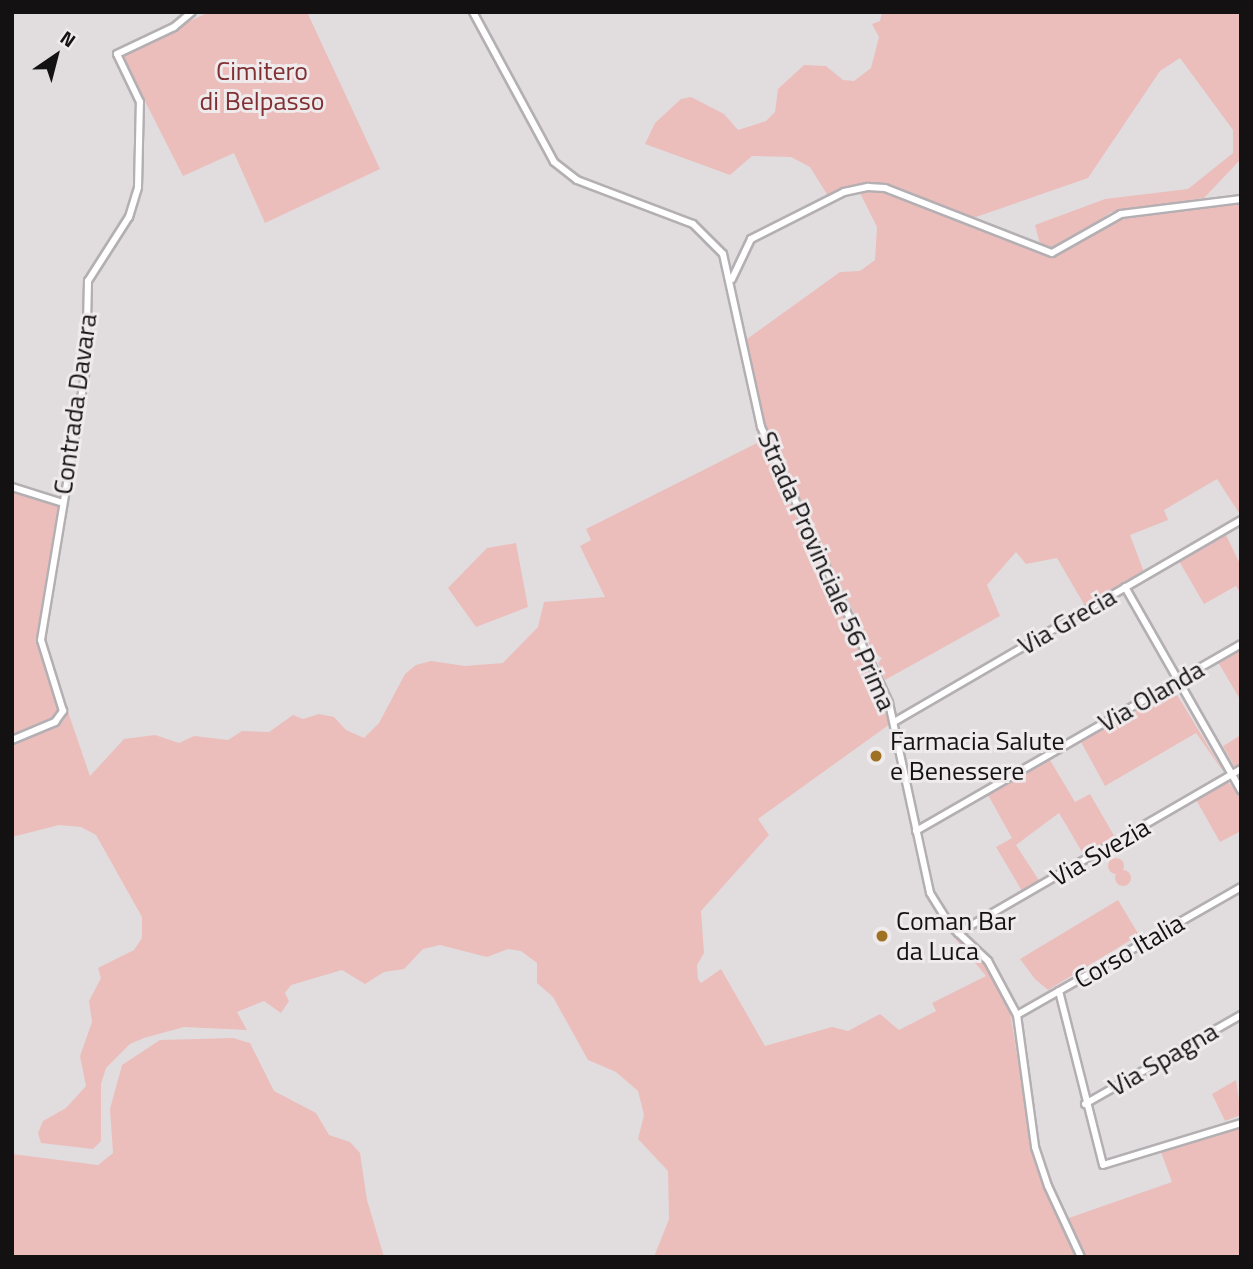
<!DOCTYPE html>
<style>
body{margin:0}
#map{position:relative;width:1253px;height:1269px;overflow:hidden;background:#e1dddf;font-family:"Titillium Web",sans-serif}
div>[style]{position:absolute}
.green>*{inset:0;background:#ebbebc}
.round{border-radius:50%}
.roads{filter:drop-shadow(2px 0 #b4afb2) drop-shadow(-2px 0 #b4afb2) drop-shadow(0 2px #b4afb2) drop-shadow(0 -2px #b4afb2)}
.minor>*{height:6px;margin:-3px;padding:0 3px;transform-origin:3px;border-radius:3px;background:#fff}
.dots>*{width:19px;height:19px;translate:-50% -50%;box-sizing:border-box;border:4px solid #efeaec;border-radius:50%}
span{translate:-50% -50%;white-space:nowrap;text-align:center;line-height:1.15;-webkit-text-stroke:6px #efeaec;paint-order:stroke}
.park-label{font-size:26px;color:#803033}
.street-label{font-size:26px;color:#131112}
.poi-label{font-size:26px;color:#131112}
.left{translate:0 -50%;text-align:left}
.frame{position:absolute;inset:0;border:14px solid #131112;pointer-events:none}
.north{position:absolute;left:21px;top:21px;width:70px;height:70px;-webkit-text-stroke:5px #efeaec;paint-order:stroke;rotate:35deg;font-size:19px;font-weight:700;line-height:28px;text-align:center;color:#131112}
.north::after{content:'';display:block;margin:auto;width:24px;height:32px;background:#131112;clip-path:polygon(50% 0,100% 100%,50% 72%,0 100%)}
</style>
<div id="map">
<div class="green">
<div style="clip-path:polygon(209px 12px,307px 12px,380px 169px,265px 223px,234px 153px,183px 176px,121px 54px)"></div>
<div style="clip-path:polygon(882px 12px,1241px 12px,1241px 159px,1204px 198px,1111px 212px,1064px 246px,1050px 249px,1040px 244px,1035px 225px,1105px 199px,1188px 189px,1233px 153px,1233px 130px,1180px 58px,1160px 71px,1088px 178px,976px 217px,955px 215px,883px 184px,858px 185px,828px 196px,810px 167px,791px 157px,752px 156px,730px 175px,645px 144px,655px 123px,681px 99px,691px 97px,724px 114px,738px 130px,766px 121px,775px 112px,778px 89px,804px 65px,826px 66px,843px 80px,854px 81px,871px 68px,879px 37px,872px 24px,880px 21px)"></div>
<div style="clip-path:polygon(859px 191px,882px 191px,1052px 256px,1121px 218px,1241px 203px,1241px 516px,1217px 479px,1164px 510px,1168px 520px,1130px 535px,1144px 572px,1085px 606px,1057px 558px,1026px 564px,1016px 552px,987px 585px,1000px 616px,885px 680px,878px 663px,882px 658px,873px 652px,768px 434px,757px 407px,747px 339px,840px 272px,860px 271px,875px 260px,877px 227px)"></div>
<div style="clip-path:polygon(763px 440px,883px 697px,890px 724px,758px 819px,769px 835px,701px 911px,704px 953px,697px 965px,698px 979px,701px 983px,721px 969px,765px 1046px,832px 1027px,848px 1031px,880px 1014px,899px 1030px,936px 1011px,932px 1003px,986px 976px,948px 930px,982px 960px,1009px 1006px,1035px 1165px,1077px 1257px,654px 1257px,669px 1219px,668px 1171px,638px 1139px,644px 1115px,638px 1091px,616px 1072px,588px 1060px,553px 997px,537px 983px,537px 963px,521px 951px,508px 949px,487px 957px,440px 945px,423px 949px,404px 969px,384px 972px,365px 984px,342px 970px,291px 985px,285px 993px,289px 1001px,281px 1013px,264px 1001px,237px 1012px,247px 1030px,184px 1027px,144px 1038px,130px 1044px,106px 1068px,101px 1084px,101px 1141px,93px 1149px,41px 1143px,38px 1133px,43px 1121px,66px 1108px,86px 1086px,80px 1056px,92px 1022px,89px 1001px,101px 978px,98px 968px,134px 950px,142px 938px,142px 917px,96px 835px,81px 827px,59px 825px,12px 837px,12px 742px,64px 720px,68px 712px,90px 776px,124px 739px,155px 735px,179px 743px,194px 736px,228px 740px,242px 731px,269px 732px,293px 715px,303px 719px,319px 714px,334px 717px,346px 730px,364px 738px,379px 723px,405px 674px,416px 665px,431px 661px,465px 666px,503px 663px,538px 627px,544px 602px,605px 597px,580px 546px,591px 540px,586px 529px)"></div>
<div style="clip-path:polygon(12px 490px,59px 505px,39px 640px,61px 712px,54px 719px,12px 737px)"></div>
<div style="clip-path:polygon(1226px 535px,1241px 566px,1241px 594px,1236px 586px,1204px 604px,1179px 561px)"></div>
<div style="clip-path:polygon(516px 543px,528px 607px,476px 627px,448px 588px,487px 548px)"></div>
<div style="clip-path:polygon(1241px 649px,1241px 701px,1218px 662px)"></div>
<div style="clip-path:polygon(1173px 688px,1225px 774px,1196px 733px,1105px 786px,1081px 742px)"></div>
<div style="clip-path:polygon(1241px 735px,1241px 766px,1236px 769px,1223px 746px)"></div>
<div style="clip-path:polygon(1050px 760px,1075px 802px,1090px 794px,1116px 839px,1085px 857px,1059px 813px,1016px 845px,1040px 882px,1022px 891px,996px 847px,1012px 838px,988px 795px)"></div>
<div style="clip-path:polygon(1226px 780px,1241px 796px,1241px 831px,1220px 842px,1195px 798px)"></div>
<div class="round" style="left:1108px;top:858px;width:16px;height:16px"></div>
<div class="round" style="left:1115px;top:870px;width:16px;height:16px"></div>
<div style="clip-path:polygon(1118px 900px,1139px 935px,1048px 990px,1035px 979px,1020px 959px)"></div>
<div style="clip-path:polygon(233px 1038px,250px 1043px,274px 1091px,316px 1113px,329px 1135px,350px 1142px,360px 1153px,367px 1200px,384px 1257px,12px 1257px,12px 1154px,98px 1165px,113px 1153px,110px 1109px,122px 1065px,160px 1040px)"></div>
<div style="clip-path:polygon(1236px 1080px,1241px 1115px,1225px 1121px,1212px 1094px)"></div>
<div style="clip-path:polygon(1241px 1125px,1241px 1257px,1084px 1257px,1066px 1219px,1172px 1182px,1161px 1152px)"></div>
</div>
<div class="roads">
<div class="minor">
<div style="left:473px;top:12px;width:170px;rotate:61.6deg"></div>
<div style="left:554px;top:162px;width:29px;rotate:38deg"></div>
<div style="left:577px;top:180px;width:124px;rotate:20.8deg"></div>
<div style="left:693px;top:224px;width:42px;rotate:45deg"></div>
<div style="left:723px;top:254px;width:177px;rotate:77.6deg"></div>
<div style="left:761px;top:427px;width:304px;rotate:65.1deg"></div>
<div style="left:889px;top:703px;width:194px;rotate:77.8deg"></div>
<div style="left:930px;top:893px;width:39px;rotate:58deg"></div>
<div style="left:951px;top:926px;width:51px;rotate:43.4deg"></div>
<div style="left:988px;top:961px;width:61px;rotate:61.8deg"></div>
<div style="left:1017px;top:1015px;width:133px;rotate:82.2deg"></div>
<div style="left:1035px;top:1147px;width:41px;rotate:71.6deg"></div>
<div style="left:1048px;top:1186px;width:78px;rotate:65.1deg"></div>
<div style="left:732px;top:279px;width:44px;rotate:-64.6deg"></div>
<div style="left:751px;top:239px;width:104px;rotate:-26.8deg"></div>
<div style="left:844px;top:192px;width:25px;rotate:-12deg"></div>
<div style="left:868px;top:187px;width:17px;rotate:3deg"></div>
<div style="left:885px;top:188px;width:179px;rotate:21.3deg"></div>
<div style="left:1052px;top:253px;width:79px;rotate:-29.5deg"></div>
<div style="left:1121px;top:214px;width:121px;rotate:-7.1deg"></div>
<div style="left:12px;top:487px;width:53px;rotate:17.4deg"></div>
<div style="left:1125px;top:587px;width:234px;rotate:60.3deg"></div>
<div style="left:894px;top:722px;width:402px;rotate:-30.2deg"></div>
<div style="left:12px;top:740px;width:47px;rotate:-22.7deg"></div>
<div style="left:55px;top:722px;width:14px;rotate:-54deg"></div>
<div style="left:63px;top:711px;width:74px;rotate:-107.2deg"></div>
<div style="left:41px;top:640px;width:275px;rotate:-80.6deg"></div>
<div style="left:86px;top:369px;width:88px;rotate:-88.7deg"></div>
<div style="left:88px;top:281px;width:76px;rotate:-57.4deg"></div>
<div style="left:129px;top:217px;width:31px;rotate:-73deg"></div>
<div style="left:138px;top:187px;width:85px;rotate:-88.7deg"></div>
<div style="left:140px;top:102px;width:53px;rotate:-115.6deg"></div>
<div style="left:117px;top:54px;width:63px;rotate:-25.3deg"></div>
<div style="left:174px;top:27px;width:23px;rotate:-40deg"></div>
<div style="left:916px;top:831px;width:375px;rotate:-29.9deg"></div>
<div style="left:958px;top:933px;width:327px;rotate:-30.1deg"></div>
<div style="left:1059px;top:991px;width:179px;rotate:75.8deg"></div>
<div style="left:1103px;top:1165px;width:144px;rotate:-16.9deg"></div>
<div style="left:1017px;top:1015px;width:258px;rotate:-29.7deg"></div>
<div style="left:1085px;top:1104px;width:180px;rotate:-29.7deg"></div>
</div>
</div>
<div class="dots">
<div style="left:876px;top:756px;background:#9f7123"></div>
<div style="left:882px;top:936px;background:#9f7123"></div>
</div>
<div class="park-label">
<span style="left:262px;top:86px">Cimitero<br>di Belpasso</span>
</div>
<div class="street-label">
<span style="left:75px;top:404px;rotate:-82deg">Contrada Davara</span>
<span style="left:827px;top:571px;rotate:66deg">Strada Provinciale 56 Prima</span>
<span style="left:1067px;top:621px;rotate:-30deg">Via Grecia</span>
<span style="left:1151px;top:696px;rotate:-30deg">Via Olanda</span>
<span style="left:1100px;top:852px;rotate:-30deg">Via Svezia</span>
<span style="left:1129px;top:951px;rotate:-30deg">Corso Italia</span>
<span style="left:1163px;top:1059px;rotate:-30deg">Via Spagna</span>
</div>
<div class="poi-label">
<span class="left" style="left:890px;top:756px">Farmacia Salute<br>e Benessere</span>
<span class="left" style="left:896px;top:936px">Coman Bar<br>da Luca</span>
</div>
<div class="frame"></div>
<div class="north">N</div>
</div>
